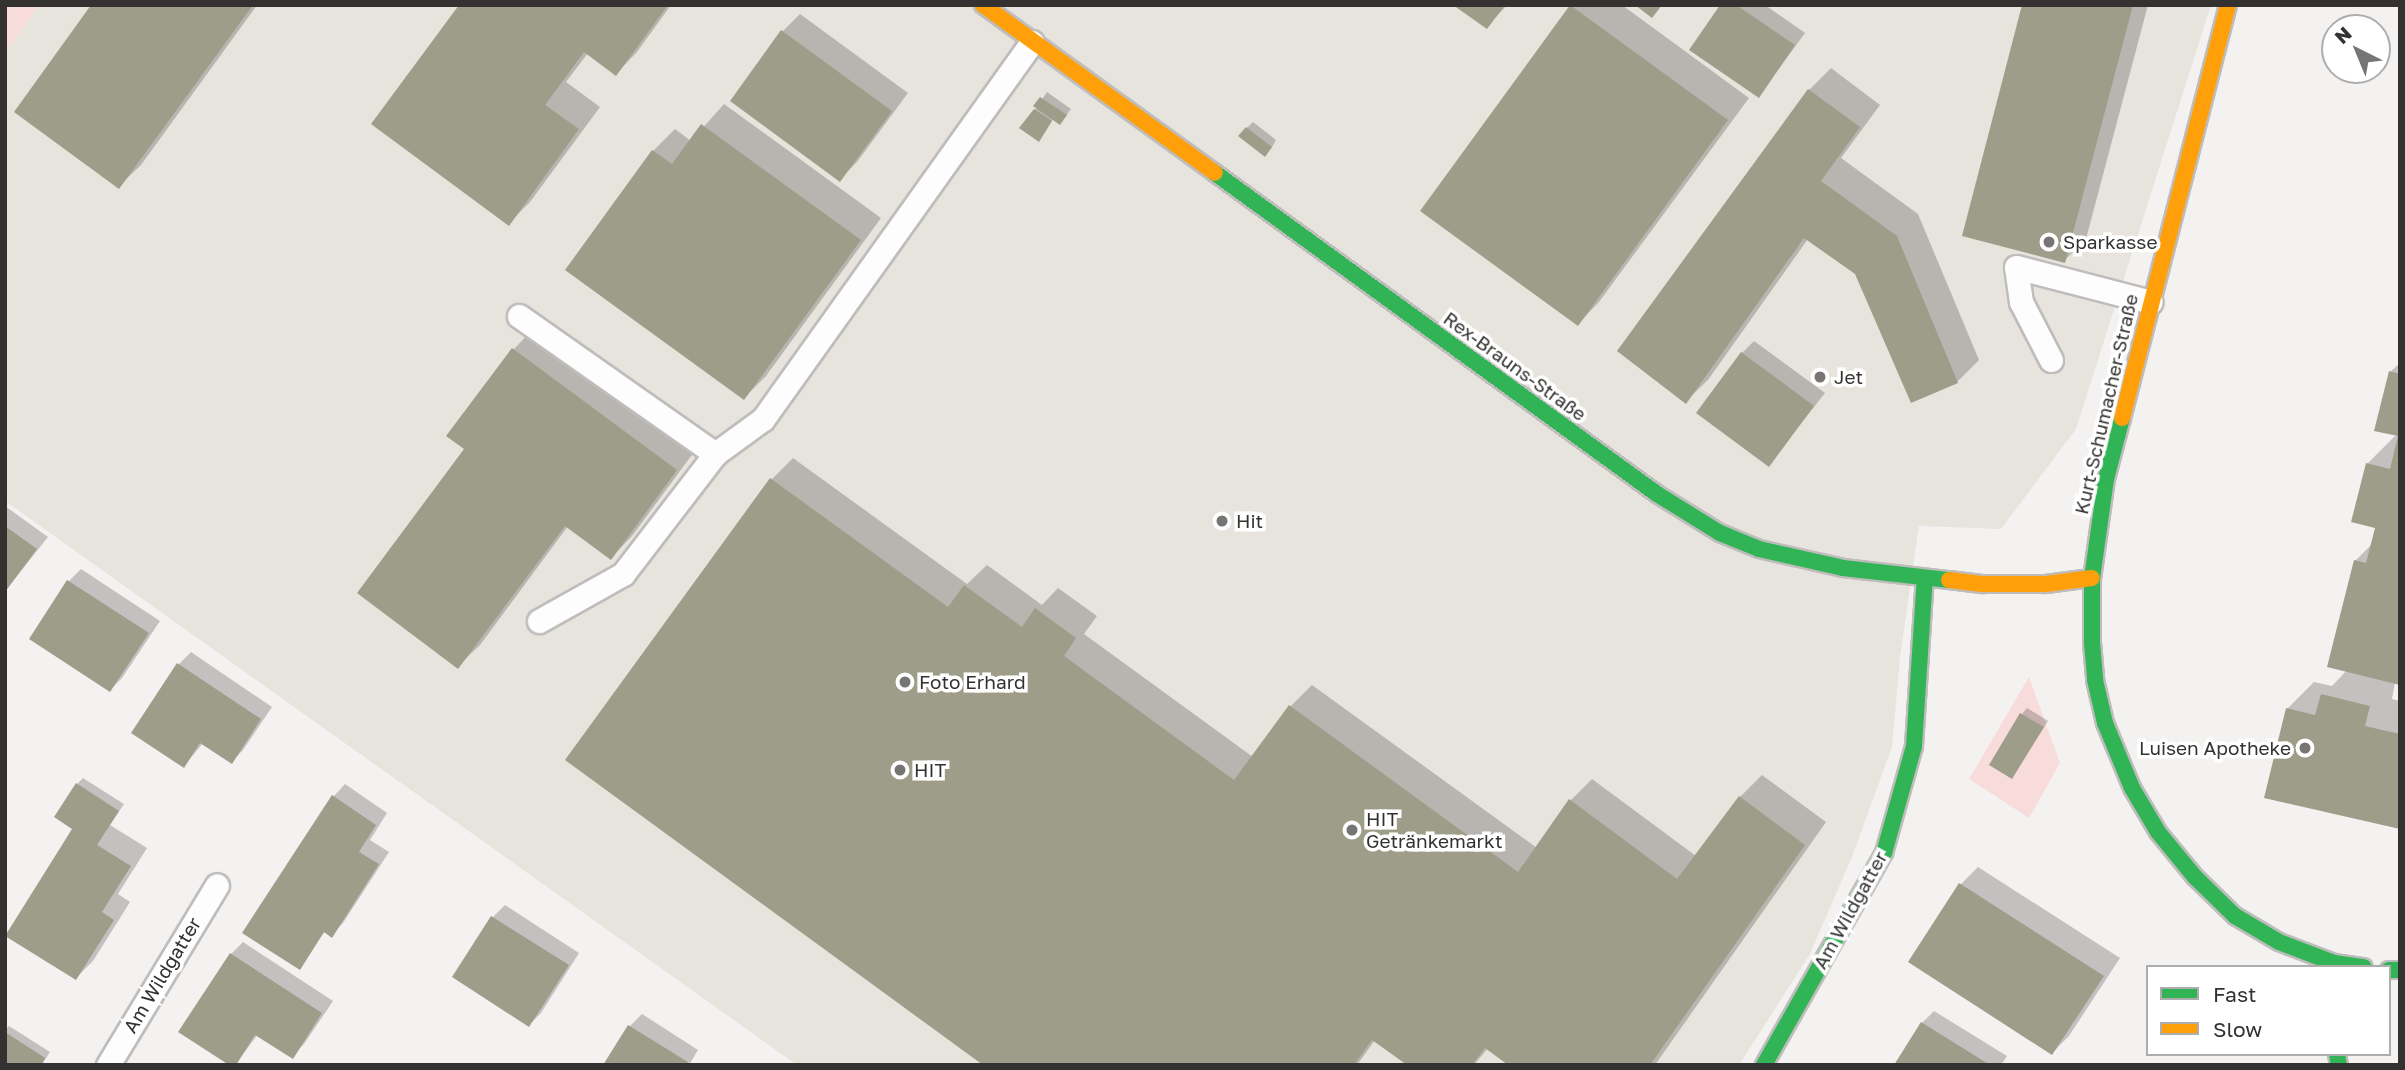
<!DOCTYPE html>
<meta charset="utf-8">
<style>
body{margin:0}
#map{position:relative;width:2405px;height:1070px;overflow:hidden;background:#f4f2f0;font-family:"Golos Text",sans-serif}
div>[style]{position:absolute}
.built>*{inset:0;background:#e7e3dd}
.green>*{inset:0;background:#f8dbdb}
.shadow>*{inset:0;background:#0003}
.building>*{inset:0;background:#9e9d8a}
.roads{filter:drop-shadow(2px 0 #bfbdbc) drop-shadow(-2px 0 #bfbdbc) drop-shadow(0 2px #bfbdbc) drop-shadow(0 -2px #bfbdbc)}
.lane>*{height:23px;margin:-11.5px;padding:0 11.5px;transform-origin:11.5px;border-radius:11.5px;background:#fdfdfd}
.fast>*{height:16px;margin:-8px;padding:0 8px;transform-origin:8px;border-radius:8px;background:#30b455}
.slow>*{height:16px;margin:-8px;padding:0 8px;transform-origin:8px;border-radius:8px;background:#ff9f0a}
.dots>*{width:19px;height:19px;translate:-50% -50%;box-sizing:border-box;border:4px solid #fff;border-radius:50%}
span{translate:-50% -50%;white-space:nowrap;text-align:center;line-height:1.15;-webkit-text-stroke:7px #fff;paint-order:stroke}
.poi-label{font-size:19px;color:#333231}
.left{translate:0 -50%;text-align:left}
.right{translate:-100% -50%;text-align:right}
.street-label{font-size:19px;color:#333231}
.frame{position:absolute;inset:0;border:7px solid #333231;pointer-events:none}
.legend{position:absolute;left:2146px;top:965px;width:245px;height:91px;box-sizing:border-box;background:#fff;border:2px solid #adadad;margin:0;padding:9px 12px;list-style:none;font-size:21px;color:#333231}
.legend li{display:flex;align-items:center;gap:14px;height:35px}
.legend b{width:35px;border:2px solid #adadad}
.north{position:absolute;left:2321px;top:14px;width:70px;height:70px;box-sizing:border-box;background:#fff;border:2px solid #adadad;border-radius:50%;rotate:317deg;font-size:19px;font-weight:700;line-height:28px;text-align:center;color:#333231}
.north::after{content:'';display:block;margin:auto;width:24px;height:32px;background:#777574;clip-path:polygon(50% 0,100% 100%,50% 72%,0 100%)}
</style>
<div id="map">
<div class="built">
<div style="clip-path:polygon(39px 5px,2211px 5px,2076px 429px,2001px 529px,1919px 526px,1900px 657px,1892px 747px,1853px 854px,1810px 954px,1739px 1065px,797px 1065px,5px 501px,5px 53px)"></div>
</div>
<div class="green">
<div style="clip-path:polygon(5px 5px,39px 5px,5px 53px)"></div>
<div style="clip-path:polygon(2029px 677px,2060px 763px,2029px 818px,1969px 779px)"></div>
</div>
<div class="shadow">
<div style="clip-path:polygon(93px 5px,257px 5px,141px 165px,119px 186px)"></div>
<div style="clip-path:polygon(461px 5px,671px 5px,637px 52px,616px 74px,588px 53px,566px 82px,600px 107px,530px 202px,509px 223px)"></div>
<div style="clip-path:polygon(1456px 5px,1507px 5px,1487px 27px)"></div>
<div style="clip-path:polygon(1573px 5px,1622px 5px,1749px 98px,1599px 302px,1578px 324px,1423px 210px)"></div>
<div style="clip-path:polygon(1722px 5px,1765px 5px,1805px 33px,1759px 96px)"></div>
<div style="clip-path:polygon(2024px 5px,2148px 5px,2086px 239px,2064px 261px)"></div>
<div style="clip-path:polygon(800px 14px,908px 93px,857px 162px,840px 179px,732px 101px,783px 31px)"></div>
<div style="clip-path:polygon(1831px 68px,1880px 105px,1841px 158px,1918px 214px,1979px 360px,1957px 382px,1857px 273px,1808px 239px,1708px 380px,1686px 401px,1619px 351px,1809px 90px)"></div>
<div style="clip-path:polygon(1047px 92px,1071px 109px,1065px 117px,1054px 118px,1038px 140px,1035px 110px)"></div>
<div style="clip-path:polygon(724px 104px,881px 218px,766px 376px,744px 398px,653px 151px,675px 129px,691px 141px)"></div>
<div style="clip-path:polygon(1253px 122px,1276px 140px,1271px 149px,1247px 128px)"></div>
<div style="clip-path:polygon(534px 328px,697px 448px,632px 536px,611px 558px,568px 526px,480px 645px,458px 666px,466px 448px,513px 350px)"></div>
<div style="clip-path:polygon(1754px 341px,1825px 393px,1769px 464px,1742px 353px)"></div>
<div style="clip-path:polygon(2400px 363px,2400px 683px,2395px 682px,2392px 699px,2400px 701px,2400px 828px,2287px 709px,2314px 682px,2332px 686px,2347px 670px,2355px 561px,2373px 543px,2377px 527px,2367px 464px,2397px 434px,2390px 372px)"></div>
<div style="clip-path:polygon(793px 458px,967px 584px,987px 565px,1042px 605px,1058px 588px,1097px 616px,1084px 634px,1253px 757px,1291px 706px,1312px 685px,1537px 848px,1570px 801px,1592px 779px,1696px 856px,1740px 797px,1762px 775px,1826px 822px,1655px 1065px,1511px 1065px,1488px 1048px,1474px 1065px,1411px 1065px,1375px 1040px,1357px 1065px,986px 1065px,772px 479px)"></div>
<div style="clip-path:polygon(5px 506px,48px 537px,5px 591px)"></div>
<div style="clip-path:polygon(81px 569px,160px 621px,122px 678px,110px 690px,31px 638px,69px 581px)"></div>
<div style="clip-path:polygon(191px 652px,272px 707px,243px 750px,231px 762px,203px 743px,184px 766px,179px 664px)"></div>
<div style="clip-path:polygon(2027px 708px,2048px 721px,2012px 777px,2022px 714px)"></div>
<div style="clip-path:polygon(83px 778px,124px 804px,110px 825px,147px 848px,118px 894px,130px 902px,93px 961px,76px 978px,73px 830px,77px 784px)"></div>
<div style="clip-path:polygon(345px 784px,387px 813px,370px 840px,389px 852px,343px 923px,331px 935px,325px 931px,300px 968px,244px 933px,334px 796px)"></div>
<div style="clip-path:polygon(1978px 867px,2120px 958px,2069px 1036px,2052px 1053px,1910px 962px,1961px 884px)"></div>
<div style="clip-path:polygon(505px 905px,579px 953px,541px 1013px,529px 1025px,455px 977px,493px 917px)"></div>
<div style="clip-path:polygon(243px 942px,333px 1001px,304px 1044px,292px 1056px,258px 1034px,235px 1065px,231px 954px)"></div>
<div style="clip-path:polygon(1934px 1011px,2007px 1056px,2001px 1065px,1896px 1065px,1922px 1023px)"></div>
<div style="clip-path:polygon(642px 1014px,698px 1050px,689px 1065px,605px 1065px,630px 1026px)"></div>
<div style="clip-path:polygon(9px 1026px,50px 1052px,43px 1063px,46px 1065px,5px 1065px,5px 1030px)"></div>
</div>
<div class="building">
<div style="clip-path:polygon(91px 5px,253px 5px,119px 189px,14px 112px)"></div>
<div style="clip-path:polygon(459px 5px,668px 5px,616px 76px,584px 52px,545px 105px,579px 129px,509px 226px,371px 124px)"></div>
<div style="clip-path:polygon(1453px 5px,1505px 5px,1487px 29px)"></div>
<div style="clip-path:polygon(1570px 5px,1728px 120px,1578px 326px,1420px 211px)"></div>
<div style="clip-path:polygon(1635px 5px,1662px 5px,1652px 18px)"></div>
<div style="clip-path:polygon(1720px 5px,1736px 5px,1795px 45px,1759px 98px,1689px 50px)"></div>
<div style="clip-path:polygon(2022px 5px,2133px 5px,2065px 263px,1962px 236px)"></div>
<div style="clip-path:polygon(781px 30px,892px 111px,840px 182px,730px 101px)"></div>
<div style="clip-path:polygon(1808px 89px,1860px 127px,1821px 181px,1897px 236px,1958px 383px,1911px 403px,1855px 274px,1804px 238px,1686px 404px,1617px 351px)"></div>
<div style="clip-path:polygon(1040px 97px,1067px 115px,1060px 125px,1033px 106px)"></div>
<div style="clip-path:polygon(1034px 109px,1052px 121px,1039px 142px,1019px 128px)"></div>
<div style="clip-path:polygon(701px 124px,861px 240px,744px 400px,565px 270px,652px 150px,672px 164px)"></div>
<div style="clip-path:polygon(1246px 127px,1272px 147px,1265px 157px,1238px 136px)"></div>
<div style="clip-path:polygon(512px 348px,677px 470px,611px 560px,565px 526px,458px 669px,357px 593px,464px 449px,446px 436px)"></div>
<div style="clip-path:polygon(1741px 352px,1814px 406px,1769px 467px,1696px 413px)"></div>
<div style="clip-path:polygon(2389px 371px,2400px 374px,2400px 685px,2327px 667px,2354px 560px,2366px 563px,2375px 528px,2351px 522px,2366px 463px,2390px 469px,2398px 436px,2374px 431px)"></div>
<div style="clip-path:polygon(770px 478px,948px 607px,964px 585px,1022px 627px,1035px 608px,1076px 638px,1064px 656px,1234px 780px,1289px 705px,1518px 872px,1569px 799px,1677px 879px,1739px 796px,1805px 845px,1650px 1065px,1508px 1065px,1485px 1048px,1472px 1065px,1407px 1065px,1372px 1040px,1354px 1065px,983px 1065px,565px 760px)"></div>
<div style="clip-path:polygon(5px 526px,37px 549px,5px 592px)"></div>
<div style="clip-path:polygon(67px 580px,149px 633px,110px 692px,29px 639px)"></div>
<div style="clip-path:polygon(177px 663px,261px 719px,232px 764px,200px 743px,184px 768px,131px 733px)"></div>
<div style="clip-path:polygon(2321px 694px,2370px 706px,2365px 726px,2400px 734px,2400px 829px,2264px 798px,2286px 708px,2315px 715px)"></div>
<div style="clip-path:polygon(2020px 713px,2044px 727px,2012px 779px,1989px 765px)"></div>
<div style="clip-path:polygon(76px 783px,119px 811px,97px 845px,131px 866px,102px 912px,114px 920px,76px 980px,5px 936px,72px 829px,54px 817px)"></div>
<div style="clip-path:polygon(332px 795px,376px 825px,359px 852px,379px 864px,332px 938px,324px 932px,300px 970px,242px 933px)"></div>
<div style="clip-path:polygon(1959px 883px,2104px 976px,2052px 1055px,1908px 962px)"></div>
<div style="clip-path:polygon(491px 916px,569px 965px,529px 1027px,452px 977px)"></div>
<div style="clip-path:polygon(230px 953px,322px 1013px,293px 1059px,255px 1035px,236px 1065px,229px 1065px,178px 1032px)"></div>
<div style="clip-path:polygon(1921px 1022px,1990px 1065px,1894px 1065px)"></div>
<div style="clip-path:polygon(628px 1025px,688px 1062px,686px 1065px,603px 1065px)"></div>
<div style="clip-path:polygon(5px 1032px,45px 1058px,41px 1065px,5px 1065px)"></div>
</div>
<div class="roads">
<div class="lane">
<div style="left:519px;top:316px;width:240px;rotate:35.1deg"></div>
<div style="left:2051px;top:360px;width:65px;rotate:-117.3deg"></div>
<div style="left:2021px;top:302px;width:35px;rotate:-98deg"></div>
<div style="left:2016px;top:267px;width:139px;rotate:14.5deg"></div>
<div style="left:539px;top:621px;width:96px;rotate:-29.2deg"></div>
<div style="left:623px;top:574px;width:151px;rotate:-52.5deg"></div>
<div style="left:715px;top:454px;width:59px;rotate:-36.1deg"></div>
<div style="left:763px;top:419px;width:463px;rotate:-54.5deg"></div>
<div style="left:108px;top:1065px;width:210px;rotate:-58.8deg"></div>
</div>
<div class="fast">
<div style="left:1215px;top:173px;width:546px;rotate:35.99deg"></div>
<div style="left:1657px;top:494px;width:74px;rotate:31.8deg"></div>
<div style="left:1720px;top:533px;width:42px;rotate:22.3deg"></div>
<div style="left:1759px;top:549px;width:86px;rotate:12.7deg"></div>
<div style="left:1843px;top:568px;width:107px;rotate:6.5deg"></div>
<div style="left:2122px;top:418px;width:63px;rotate:104.7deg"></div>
<div style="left:2106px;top:479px;width:100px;rotate:98deg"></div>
<div style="left:2092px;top:578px;width:65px;rotate:90deg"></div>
<div style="left:2092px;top:643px;width:37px;rotate:85deg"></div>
<div style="left:2095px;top:680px;width:44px;rotate:76.9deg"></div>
<div style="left:2105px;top:723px;width:70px;rotate:67.4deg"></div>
<div style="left:2132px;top:788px;width:51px;rotate:59.4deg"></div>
<div style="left:2158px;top:832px;width:58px;rotate:50.6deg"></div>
<div style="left:2195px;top:877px;width:56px;rotate:44.3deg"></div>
<div style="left:2235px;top:916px;width:51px;rotate:30.6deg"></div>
<div style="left:2279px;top:942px;width:59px;rotate:20.9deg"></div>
<div style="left:2334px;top:963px;width:30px;rotate:8deg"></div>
<div style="left:2389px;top:970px;width:11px"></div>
<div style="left:2337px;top:1054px;width:11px;rotate:80deg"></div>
<div style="left:1764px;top:1065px;width:244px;rotate:-60.5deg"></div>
<div style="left:1884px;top:853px;width:111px;rotate:-74.3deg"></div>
<div style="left:1914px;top:746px;width:168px;rotate:-86.3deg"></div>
</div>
<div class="slow">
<div style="left:983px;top:5px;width:286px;rotate:35.9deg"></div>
<div style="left:2122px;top:418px;width:426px;rotate:-75.6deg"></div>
<div style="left:1949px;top:580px;width:35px;rotate:7deg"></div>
<div style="left:1984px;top:584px;width:62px"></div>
<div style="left:2046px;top:584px;width:46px;rotate:-7.4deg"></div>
</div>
</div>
<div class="dots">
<div style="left:2049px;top:242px;background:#777574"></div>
<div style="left:1820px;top:377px;background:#777574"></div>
<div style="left:1222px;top:521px;background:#777574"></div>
<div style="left:905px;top:682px;background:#777574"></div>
<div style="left:2305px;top:748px;background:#777574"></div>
<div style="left:900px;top:770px;background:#777574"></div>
<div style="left:1352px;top:830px;background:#777574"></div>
</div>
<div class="poi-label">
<span class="left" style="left:2063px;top:242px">Sparkasse</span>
<span class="left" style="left:1834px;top:377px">Jet</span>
<span class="left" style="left:1236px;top:521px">Hit</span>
<span class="left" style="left:919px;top:682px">Foto Erhard</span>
<span class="right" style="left:2291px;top:748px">Luisen Apotheke</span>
<span class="left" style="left:914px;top:770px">HIT</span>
<span class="left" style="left:1366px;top:830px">HIT<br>Getränkemarkt</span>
</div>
<div class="street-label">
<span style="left:1515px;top:366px;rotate:36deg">Rex-Brauns-Straße</span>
<span style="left:2106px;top:404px;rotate:-77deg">Kurt-Schumacher-Straße</span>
<span style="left:1850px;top:910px;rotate:-61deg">Am Wildgatter</span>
<span style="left:162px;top:975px;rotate:-59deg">Am Wildgatter</span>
</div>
<div class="frame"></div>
<ul class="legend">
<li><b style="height:9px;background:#30b455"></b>Fast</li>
<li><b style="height:9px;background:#ff9f0a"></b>Slow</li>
</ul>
<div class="north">N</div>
</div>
